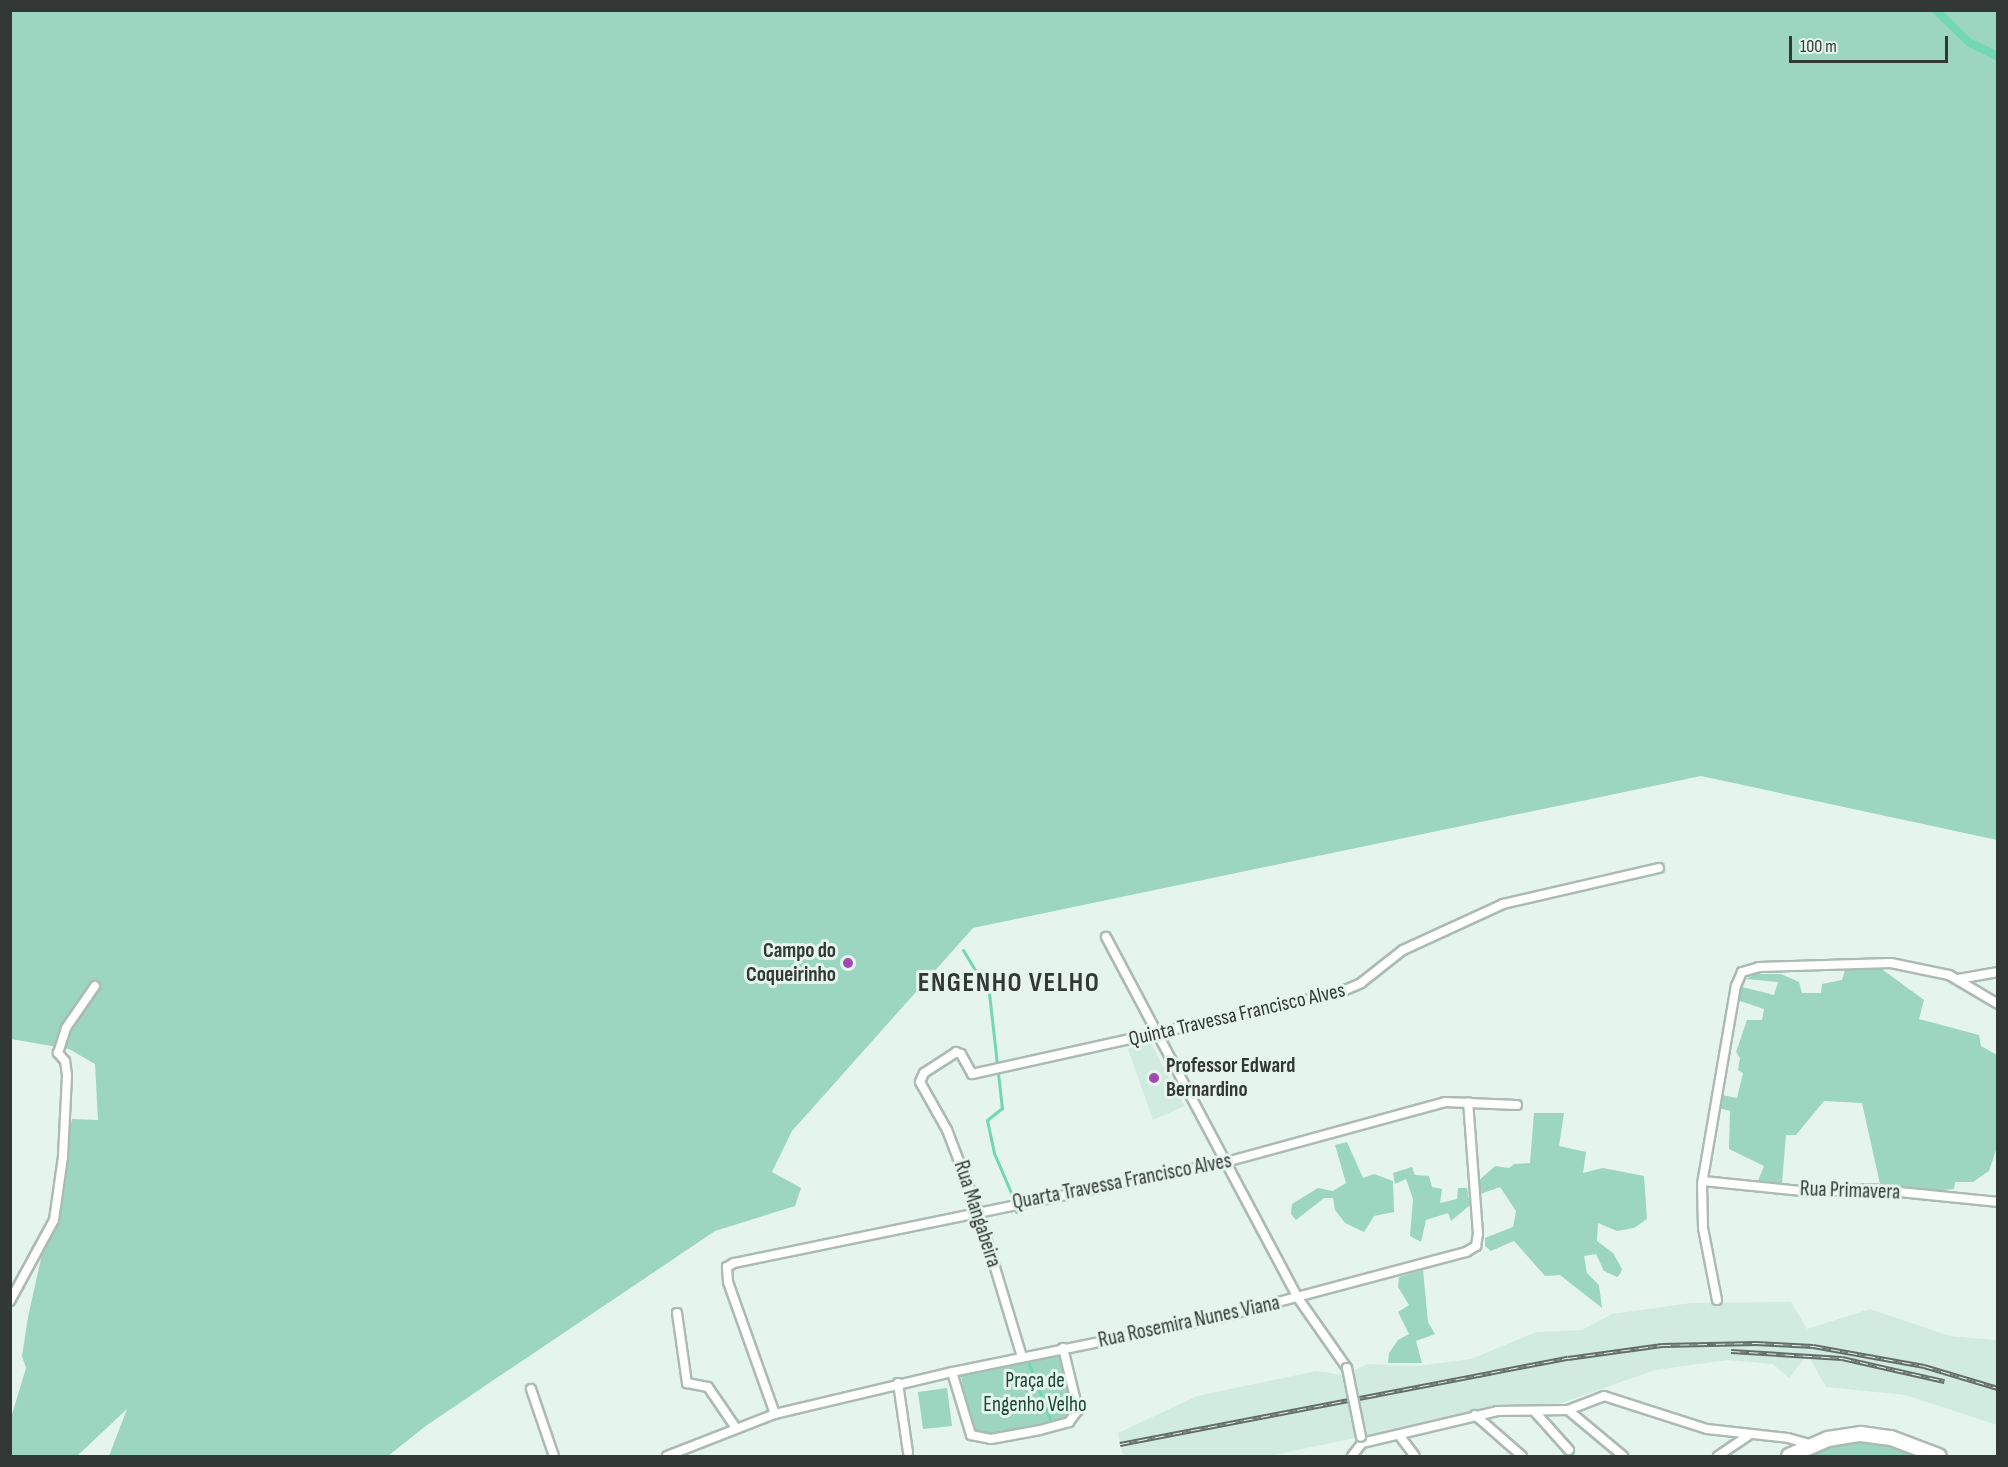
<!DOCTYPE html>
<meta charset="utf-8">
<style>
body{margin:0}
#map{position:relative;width:2008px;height:1467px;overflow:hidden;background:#e5f5ee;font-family:"Sofia Sans Condensed",sans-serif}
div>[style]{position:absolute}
.built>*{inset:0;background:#d2ebe1}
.green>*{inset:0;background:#9cd5c0}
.water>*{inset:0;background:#71d7b4}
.stream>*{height:3px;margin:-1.5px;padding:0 1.5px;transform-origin:1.5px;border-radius:1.5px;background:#71d7b4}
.roads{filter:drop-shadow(2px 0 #abbbb4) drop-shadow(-2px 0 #abbbb4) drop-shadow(0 2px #abbbb4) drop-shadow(0 -2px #abbbb4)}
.minor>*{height:8px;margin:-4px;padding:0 4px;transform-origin:4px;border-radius:4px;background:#fff}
.primary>*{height:14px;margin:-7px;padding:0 7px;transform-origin:7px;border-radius:7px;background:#fff}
.rail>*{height:5px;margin-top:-2.5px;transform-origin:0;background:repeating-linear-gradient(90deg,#e5f5ee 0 9px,#646d6a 0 18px);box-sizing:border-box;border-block:2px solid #646d6a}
.bridges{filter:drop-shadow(2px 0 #abbbb4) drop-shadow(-2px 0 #abbbb4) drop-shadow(0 2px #abbbb4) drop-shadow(0 -2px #abbbb4)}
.minor-bridge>*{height:8px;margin:-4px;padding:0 4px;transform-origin:4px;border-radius:4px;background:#fff}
.dots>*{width:16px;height:16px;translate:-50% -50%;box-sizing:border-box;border:3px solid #e5f5ee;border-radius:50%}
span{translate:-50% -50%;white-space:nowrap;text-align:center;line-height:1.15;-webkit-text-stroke:6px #e5f5ee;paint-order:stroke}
.poi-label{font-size:21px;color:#323836;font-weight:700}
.right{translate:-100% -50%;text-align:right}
.left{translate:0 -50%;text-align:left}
.street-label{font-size:21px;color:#323836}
.park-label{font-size:21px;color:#184537}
.district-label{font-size:27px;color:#323836;font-weight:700;letter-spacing:1.5px}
.frame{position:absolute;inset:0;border:12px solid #323836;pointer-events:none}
.scale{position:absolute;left:1789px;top:36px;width:159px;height:27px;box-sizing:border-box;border:3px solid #323836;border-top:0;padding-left:8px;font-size:18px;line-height:21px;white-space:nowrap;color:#323836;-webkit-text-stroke:4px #e5f5ee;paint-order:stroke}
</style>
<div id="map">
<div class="built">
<div style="clip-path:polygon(1149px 1040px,1185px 1106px,1153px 1120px,1128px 1049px)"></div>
<div style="clip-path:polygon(1791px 1302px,1807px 1329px,1870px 1309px,1950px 1336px,1997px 1340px,1997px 1425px,1905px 1395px,1826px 1387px,1810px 1359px,1804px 1359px,1789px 1378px,1773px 1364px,1728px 1360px,1655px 1370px,1556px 1405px,1492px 1406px,1447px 1419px,1269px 1456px,1123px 1456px,1118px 1433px,1197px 1396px,1316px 1371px,1344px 1375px,1367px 1364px,1417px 1366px,1471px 1359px,1536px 1332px,1582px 1330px,1612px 1314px,1691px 1303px)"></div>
</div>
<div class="green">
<div style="clip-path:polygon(11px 11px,1997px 11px,1997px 840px,1701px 776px,973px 928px,792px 1131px,772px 1172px,801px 1188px,795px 1206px,715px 1231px,427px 1425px,388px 1456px,109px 1456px,127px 1409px,77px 1456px,11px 1456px,10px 1421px,26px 1368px,22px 1356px,28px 1317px,72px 1119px,98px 1120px,95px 1064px,69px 1049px,11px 1039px)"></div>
<div style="clip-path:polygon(1846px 967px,1879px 967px,1924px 1000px,1919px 1019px,1979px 1035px,1981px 1046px,1997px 1055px,1997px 1147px,1989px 1171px,1973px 1182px,1955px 1182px,1954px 1189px,1930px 1191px,1880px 1184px,1862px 1103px,1824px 1101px,1796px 1135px,1786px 1135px,1782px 1183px,1758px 1181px,1764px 1166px,1729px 1149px,1730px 1111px,1719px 1108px,1717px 1094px,1737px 1098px,1743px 1073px,1738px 1070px,1740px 1058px,1736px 1052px,1747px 1020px,1762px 1020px,1764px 1009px,1737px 1000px,1742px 987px,1774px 995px,1778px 982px,1746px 979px,1755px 974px,1781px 974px,1799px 982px,1802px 993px,1821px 993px,1822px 984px,1842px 980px)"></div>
<div style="clip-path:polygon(1534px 1113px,1564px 1113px,1559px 1146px,1586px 1152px,1583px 1173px,1603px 1168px,1644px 1176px,1647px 1219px,1634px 1228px,1617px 1231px,1598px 1223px,1597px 1241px,1613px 1253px,1622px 1269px,1620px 1274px,1617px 1277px,1604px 1271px,1596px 1254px,1584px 1256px,1587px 1273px,1599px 1285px,1602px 1308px,1560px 1275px,1545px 1276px,1514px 1241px,1491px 1251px,1485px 1246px,1485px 1238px,1513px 1227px,1516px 1211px,1500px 1187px,1478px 1195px,1476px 1183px,1495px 1166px,1509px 1168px,1514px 1164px,1530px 1163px)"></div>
<div style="clip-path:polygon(1347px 1142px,1363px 1178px,1374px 1174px,1393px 1181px,1394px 1212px,1374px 1216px,1364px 1232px,1345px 1223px,1335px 1210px,1333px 1198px,1324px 1198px,1296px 1220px,1291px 1214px,1292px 1204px,1318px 1188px,1333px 1191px,1346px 1183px,1335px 1145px)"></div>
<div style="clip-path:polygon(1412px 1167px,1415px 1175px,1429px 1176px,1432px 1187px,1442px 1189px,1440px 1203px,1457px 1199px,1458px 1188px,1467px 1188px,1470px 1205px,1451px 1221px,1448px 1213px,1426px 1220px,1421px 1242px,1410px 1236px,1413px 1199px,1406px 1179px,1395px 1184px,1393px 1173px)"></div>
<div style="clip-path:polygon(1423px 1270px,1428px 1322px,1435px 1334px,1416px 1341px,1422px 1363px,1388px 1363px,1389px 1353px,1398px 1340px,1409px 1334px,1398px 1312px,1409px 1305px,1398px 1287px,1399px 1277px)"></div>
<div style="clip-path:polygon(1063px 1355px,1075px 1410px,1072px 1418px,977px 1436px,971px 1430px,961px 1376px)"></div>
<div style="clip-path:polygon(947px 1388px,952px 1426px,923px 1429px,918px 1392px)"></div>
<div style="clip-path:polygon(1853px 1440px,1891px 1443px,1922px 1456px,1807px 1456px,1821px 1446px)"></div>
</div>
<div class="water">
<div style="clip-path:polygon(1931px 11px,1943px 11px,1971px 39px,1997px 51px,1997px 61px,1967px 46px)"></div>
</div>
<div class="stream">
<div style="left:963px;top:950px;width:50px;rotate:58.8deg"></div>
<div style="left:989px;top:993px;width:116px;rotate:83.6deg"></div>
<div style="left:1002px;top:1108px;width:19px;rotate:141deg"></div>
<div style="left:987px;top:1120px;width:34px;rotate:78deg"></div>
<div style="left:994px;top:1153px;width:53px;rotate:66.8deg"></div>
<div style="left:1015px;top:1202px;width:10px;rotate:84deg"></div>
<div style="left:1029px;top:1364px;width:62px;rotate:69.2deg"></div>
</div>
<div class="roads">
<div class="minor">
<div style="left:1106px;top:937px;width:409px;rotate:62deg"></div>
<div style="left:1298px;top:1298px;width:85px;rotate:55deg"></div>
<div style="left:1958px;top:979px;width:41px;rotate:-9.9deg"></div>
<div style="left:1703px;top:1181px;width:110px;rotate:5.8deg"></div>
<div style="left:1812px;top:1192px;width:58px;rotate:-3deg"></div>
<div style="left:1870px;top:1189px;width:129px;rotate:5.8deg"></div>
<div style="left:1717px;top:1300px;width:73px;rotate:-101deg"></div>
<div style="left:1703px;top:1228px;width:44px;rotate:-91.3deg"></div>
<div style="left:1702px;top:1184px;width:201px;rotate:-80.3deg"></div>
<div style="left:1736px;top:986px;width:15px;rotate:-67deg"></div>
<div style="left:1742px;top:972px;width:18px;rotate:-16deg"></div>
<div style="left:1759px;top:967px;width:132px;rotate:-1.7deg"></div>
<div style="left:1891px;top:963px;width:59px;rotate:11.7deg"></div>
<div style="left:1949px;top:975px;width:57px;rotate:30.6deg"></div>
<div style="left:10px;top:1301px;width:92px;rotate:-61.5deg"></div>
<div style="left:54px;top:1220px;width:64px;rotate:-81.9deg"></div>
<div style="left:63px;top:1157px;width:82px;rotate:-87.2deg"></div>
<div style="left:67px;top:1075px;width:14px;rotate:-98deg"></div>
<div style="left:65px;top:1061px;width:11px;rotate:-131deg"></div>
<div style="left:58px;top:1053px;width:26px;rotate:-72deg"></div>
<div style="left:66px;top:1028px;width:51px;rotate:-55.4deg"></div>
<div style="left:677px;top:1313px;width:71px;rotate:81.9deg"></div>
<div style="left:687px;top:1383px;width:21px;rotate:11deg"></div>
<div style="left:708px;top:1387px;width:50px;rotate:55.7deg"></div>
<div style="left:1022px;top:1357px;width:152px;rotate:-106.8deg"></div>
<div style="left:978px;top:1211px;width:87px;rotate:-110.9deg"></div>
<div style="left:947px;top:1130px;width:55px;rotate:-119.4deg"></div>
<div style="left:920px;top:1082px;width:10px;rotate:-66deg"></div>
<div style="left:924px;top:1073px;width:38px;rotate:-33deg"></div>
<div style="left:956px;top:1052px;width:5px;rotate:22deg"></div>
<div style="left:961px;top:1054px;width:23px;rotate:61deg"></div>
<div style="left:972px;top:1074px;width:375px;rotate:-12.5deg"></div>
<div style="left:1338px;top:993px;width:25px;rotate:-23deg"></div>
<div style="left:1361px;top:983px;width:53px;rotate:-38.2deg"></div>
<div style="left:1403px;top:950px;width:110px;rotate:-24.7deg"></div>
<div style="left:1503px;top:904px;width:160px;rotate:-13deg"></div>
<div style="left:952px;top:1372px;width:66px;rotate:73.2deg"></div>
<div style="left:971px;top:1435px;width:20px;rotate:11deg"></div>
<div style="left:991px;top:1439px;width:50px;rotate:-10.4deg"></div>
<div style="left:1040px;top:1430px;width:30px;rotate:-15deg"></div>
<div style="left:1069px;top:1422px;width:15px;rotate:-53deg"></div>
<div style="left:1078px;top:1410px;width:64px;rotate:-103.6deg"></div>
<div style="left:898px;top:1383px;width:70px;rotate:81.8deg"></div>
<div style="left:531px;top:1389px;width:71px;rotate:71.1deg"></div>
<div style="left:1568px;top:1410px;width:72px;rotate:39.9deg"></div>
<div style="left:1535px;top:1412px;width:51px;rotate:48.2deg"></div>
<div style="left:775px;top:1414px;width:140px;rotate:-109.6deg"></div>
<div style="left:728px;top:1282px;width:15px;rotate:-94deg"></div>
<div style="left:727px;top:1267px;width:8px;rotate:-30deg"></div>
<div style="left:734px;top:1263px;width:502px;rotate:-11.6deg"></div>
<div style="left:1226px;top:1162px;width:227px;rotate:-15.3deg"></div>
<div style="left:1445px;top:1102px;width:72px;rotate:2.4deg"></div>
<div style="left:1475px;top:1415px;width:62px;rotate:41.1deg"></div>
<div style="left:1399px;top:1435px;width:26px;rotate:53deg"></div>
<div style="left:1362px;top:1443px;width:139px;rotate:-13.3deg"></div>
<div style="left:1497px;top:1411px;width:71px;rotate:-0.8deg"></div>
<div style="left:1568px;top:1410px;width:39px;rotate:-21deg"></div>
<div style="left:1604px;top:1396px;width:108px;rotate:17.8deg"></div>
<div style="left:1707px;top:1429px;width:81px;rotate:6.3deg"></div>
<div style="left:1788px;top:1438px;width:26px;rotate:16deg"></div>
<div style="left:667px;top:1456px;width:116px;rotate:-21.3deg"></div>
<div style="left:775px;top:1414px;width:182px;rotate:-13.3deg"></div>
<div style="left:952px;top:1372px;width:271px;rotate:-11.5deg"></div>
<div style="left:1218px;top:1318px;width:257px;rotate:-14.9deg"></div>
<div style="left:1466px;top:1252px;width:12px;rotate:-31deg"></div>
<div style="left:1476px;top:1246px;width:12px;rotate:-81deg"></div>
<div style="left:1478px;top:1234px;width:132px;rotate:-94.3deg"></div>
<div style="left:1352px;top:1456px;width:16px;rotate:-52deg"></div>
<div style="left:1718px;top:1456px;width:36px;rotate:-34deg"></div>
</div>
<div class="primary">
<div style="left:1789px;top:1456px;width:43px;rotate:-23.6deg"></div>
<div style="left:1828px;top:1439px;width:33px;rotate:-9deg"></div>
<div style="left:1861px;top:1434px;width:30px;rotate:8deg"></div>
<div style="left:1891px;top:1438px;width:51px;rotate:20.6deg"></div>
</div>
</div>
<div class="rail">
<div style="left:1731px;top:1351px;width:111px;rotate:3.6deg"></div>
<div style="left:1842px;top:1358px;width:105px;rotate:12.7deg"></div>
<div style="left:1120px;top:1444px;width:456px;rotate:-10.9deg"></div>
<div style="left:1568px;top:1358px;width:95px;rotate:-7.9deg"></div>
<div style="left:1662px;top:1345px;width:94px;rotate:-1.2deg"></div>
<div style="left:1756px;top:1343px;width:57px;rotate:3deg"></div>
<div style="left:1813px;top:1346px;width:113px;rotate:10.2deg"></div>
<div style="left:1924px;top:1366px;width:77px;rotate:16.6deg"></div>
</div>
<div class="bridges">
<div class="minor-bridge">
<div style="left:1347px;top:1368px;width:70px;rotate:78.5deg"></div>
</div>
</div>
<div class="dots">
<div style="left:848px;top:963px;background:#a049b6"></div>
<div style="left:1154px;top:1078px;background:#a049b6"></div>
</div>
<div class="poi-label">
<span class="right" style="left:836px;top:963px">Campo do<br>Coqueirinho</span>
<span class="left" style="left:1166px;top:1078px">Professor Edward<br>Bernardino</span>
</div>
<div class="street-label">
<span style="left:1237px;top:1015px;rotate:-13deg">Quinta Travessa Francisco Alves</span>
<span style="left:1122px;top:1182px;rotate:-11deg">Quarta Travessa Francisco Alves</span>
<span style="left:1850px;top:1191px;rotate:2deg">Rua Primavera</span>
<span style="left:977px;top:1214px;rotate:72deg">Rua Mangabeira</span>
<span style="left:1189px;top:1322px;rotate:-12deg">Rua Rosemira Nunes Viana</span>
</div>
<div class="park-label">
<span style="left:1035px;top:1393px">Praça de<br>Engenho Velho</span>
</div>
<div class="district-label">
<span style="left:1009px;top:984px">ENGENHO VELHO</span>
</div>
<div class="frame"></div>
<div class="scale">100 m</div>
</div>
